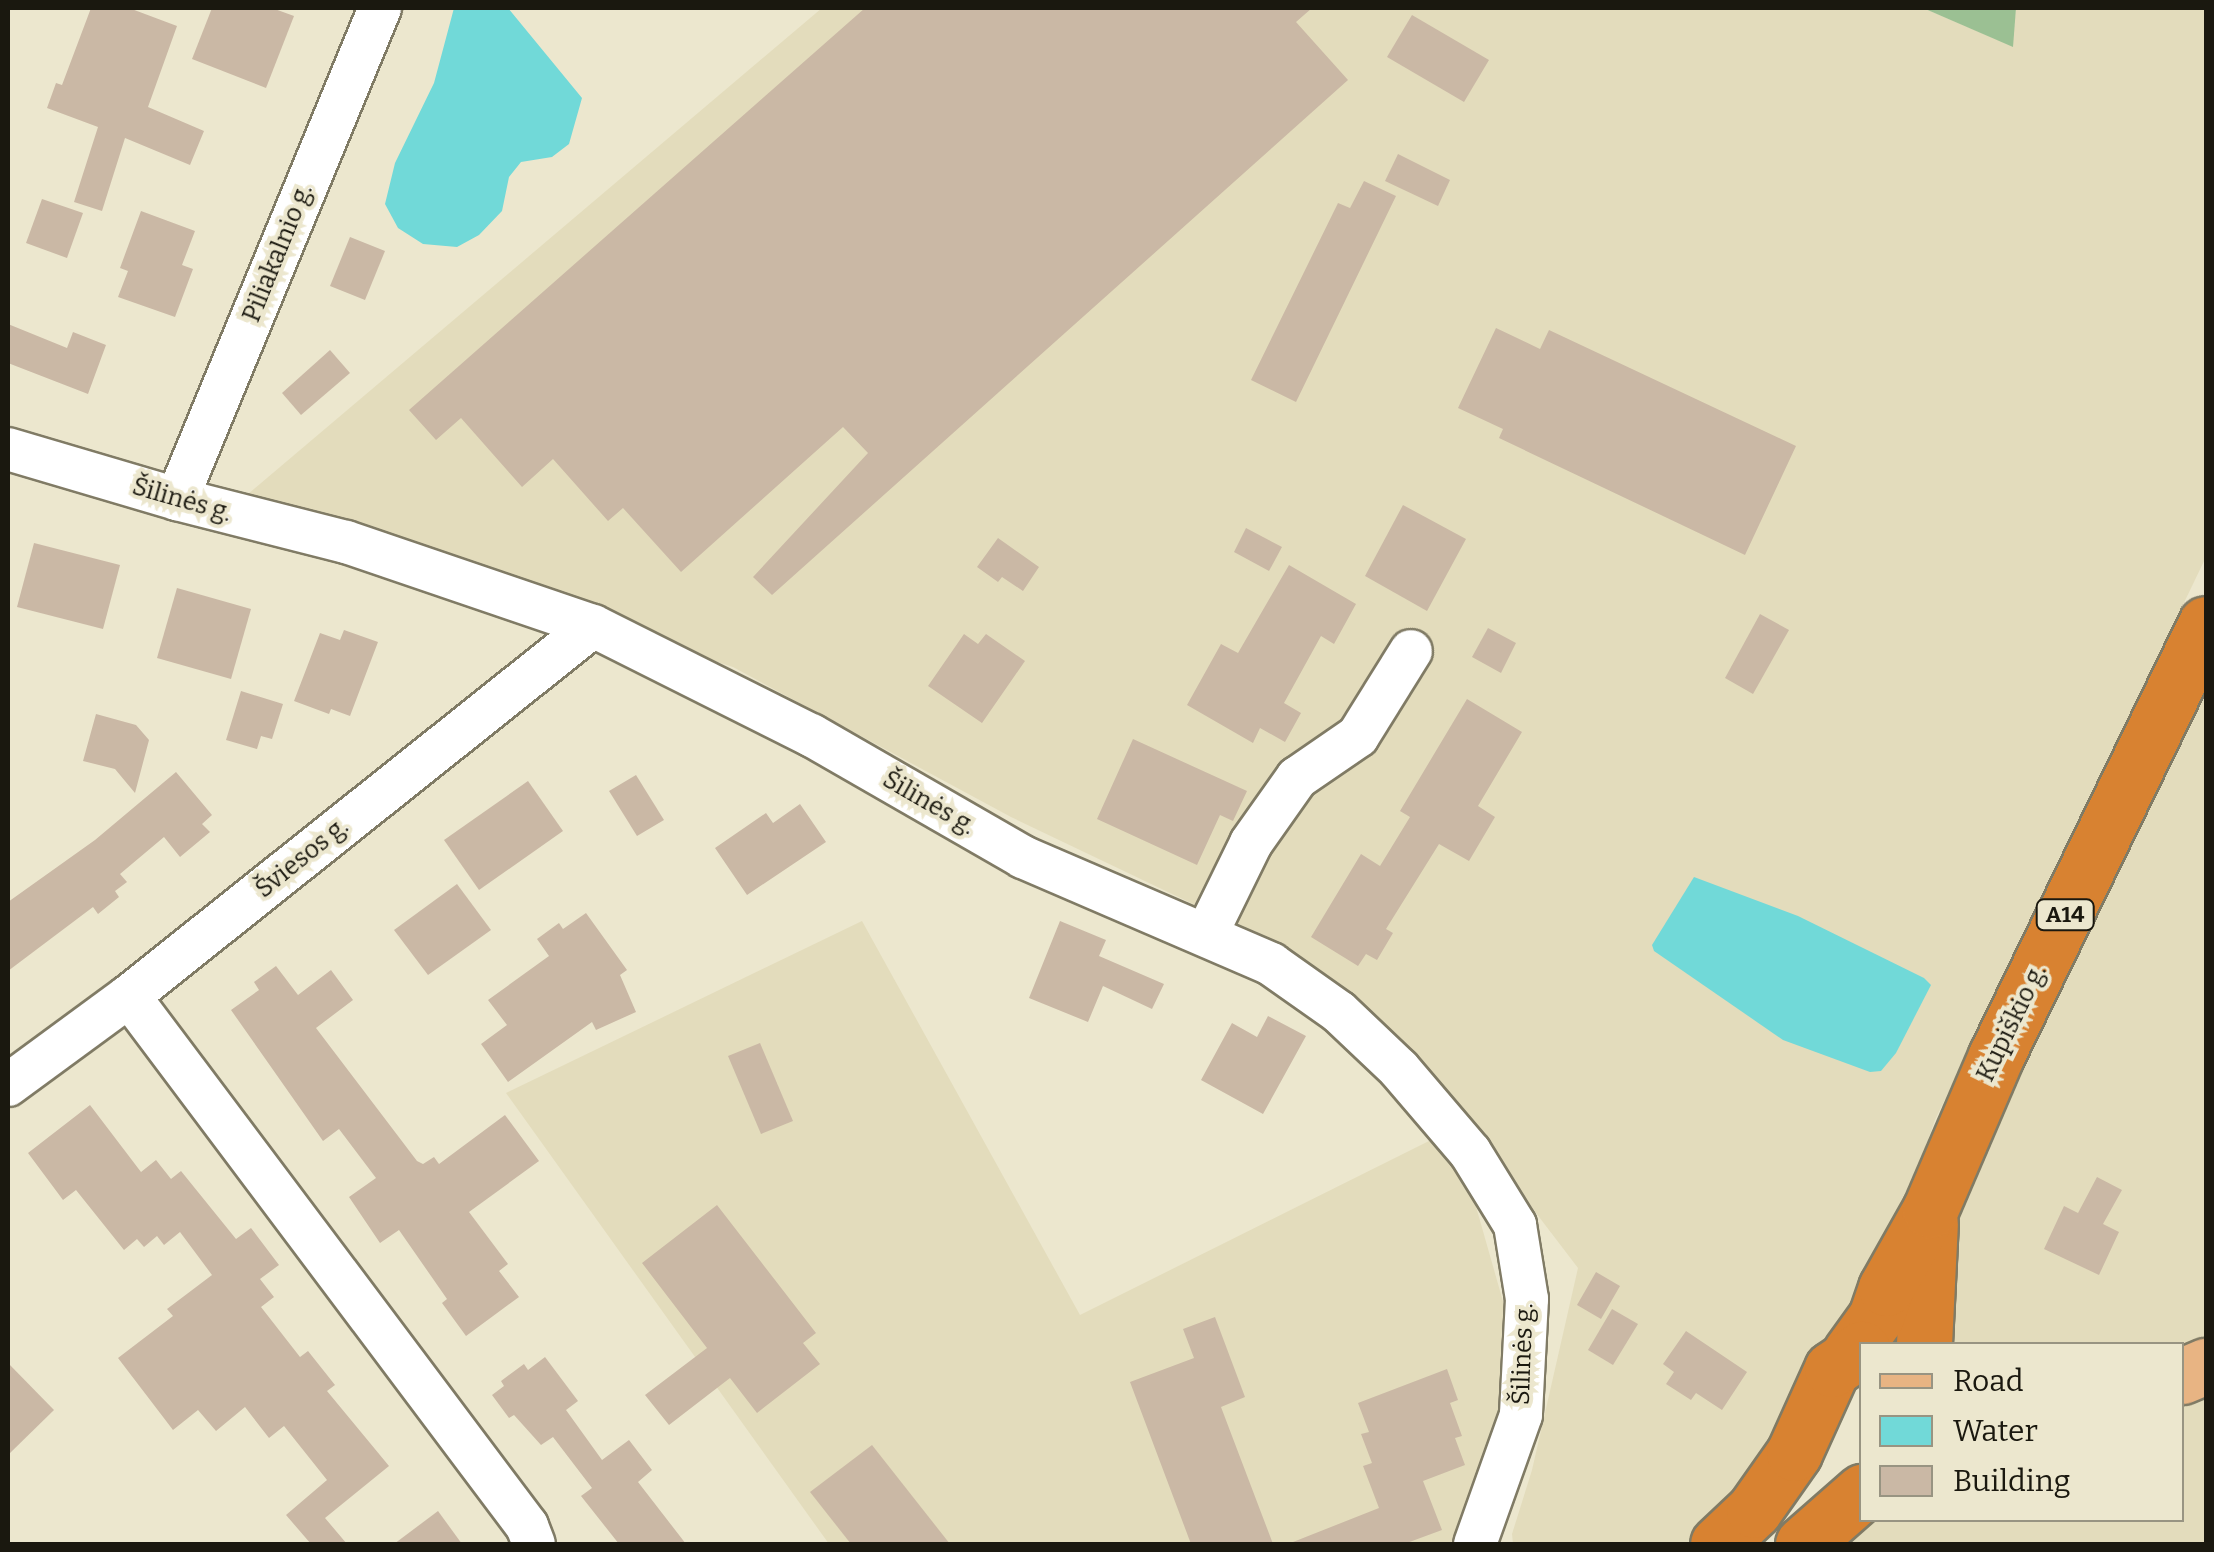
<!DOCTYPE html>
<meta charset="utf-8">
<style>
body{margin:0}
#map{position:relative;width:2214px;height:1552px;overflow:hidden;background:#ece7ce;font-family:Bitter,serif}
div>[style]{position:absolute}
.built>*{inset:0;background:#e3dcbc}
.green>*{inset:0;background:#9bc093}
.water>*{inset:0;background:#71d9d8}
.building>*{inset:0;background:#cab8a5}
.roads{filter:drop-shadow(2px 0 #807b65) drop-shadow(-2px 0 #807b65) drop-shadow(0 2px #807b65) drop-shadow(0 -2px #807b65)}
.minor>*{height:42px;margin:-21px;padding:0 21px;transform-origin:21px;border-radius:21px;background:#fff}
.major>*{height:55px;margin:-27.5px;padding:0 27.5px;transform-origin:27.5px;border-radius:27.5px;background:#e8b483}
.highway>*{height:55px;margin:-27.5px;padding:0 27.5px;transform-origin:27.5px;border-radius:27.5px;background:#d88231}
span{translate:-50% -50%;white-space:nowrap;text-align:center;line-height:1.15;-webkit-text-stroke:8px #ece7ce;paint-order:stroke}
.shield-label span{padding:2px 8px;background:#ece7ce;border:2px solid;border-radius:8px;-webkit-text-stroke-width:0}
.shield-label{font-size:22px;color:#1a180f;font-weight:700}
.street-label{font-size:25px;color:#1a180f}
.frame{position:absolute;inset:0;border:10px solid #1a180f;pointer-events:none}
.legend{position:absolute;left:1859px;top:1342px;width:325px;height:180px;box-sizing:border-box;background:#ece7ce;border:2px solid #989482;margin:0;padding:12px 18px;list-style:none;font-size:30px;color:#1a180f}
.legend li{display:flex;align-items:center;gap:20px;height:50px}
.legend b{width:50px;border:2px solid #989482}
</style>
<div id="map">
<div class="built">
<div style="clip-path:polygon(822px 8px,1923px 8px,2012px 46px,2016px 8px,2206px 8px,2206px 557px,1935px 1120px,1867px 1311px,1789px 1426px,1693px 1544px,1513px 1544px,1512px 1534px,1532px 1470px,1578px 1268px,1406px 1043px,1329px 981px,1258px 935px,1011px 817px,733px 667px,234px 506px)"></div>
<div style="clip-path:polygon(2206px 689px,2206px 1345px,2182px 1355px,2182px 1344px,1943px 1344px,1952px 1237px,1974px 1167px)"></div>
<div style="clip-path:polygon(862px 921px,1080px 1315px,1435px 1138px,1473px 1196px,1508px 1319px,1511px 1390px,1463px 1544px,829px 1544px,506px 1093px)"></div>
<div style="clip-path:polygon(2206px 1391px,2206px 1544px,1825px 1544px,1862px 1520px,2182px 1520px,2182px 1400px)"></div>
</div>
<div class="green">
<div style="clip-path:polygon(1923px 8px,2016px 8px,2013px 47px)"></div>
</div>
<div class="water">
<div style="clip-path:polygon(454px 8px,508px 8px,582px 98px,569px 144px,552px 157px,521px 162px,509px 177px,502px 211px,479px 235px,457px 247px,423px 244px,398px 228px,385px 204px,395px 163px,434px 83px)"></div>
<div style="clip-path:polygon(1694px 877px,1798px 916px,1924px 978px,1931px 985px,1896px 1053px,1881px 1071px,1870px 1072px,1783px 1040px,1654px 951px,1652px 945px)"></div>
</div>
<div class="building">
<div style="clip-path:polygon(91px 8px,129px 8px,177px 26px,148px 107px,204px 131px,190px 165px,125px 138px,102px 211px,74px 202px,98px 127px,47px 108px,56px 83px,62px 85px)"></div>
<div style="clip-path:polygon(212px 8px,272px 8px,294px 16px,266px 88px,192px 59px)"></div>
<div style="clip-path:polygon(865px 8px,1312px 8px,1296px 22px,1348px 80px,772px 595px,753px 577px,868px 453px,843px 427px,681px 572px,623px 508px,608px 521px,553px 459px,522px 487px,461px 418px,436px 440px,409px 410px)"></div>
<div style="clip-path:polygon(1412px 15px,1489px 60px,1464px 102px,1387px 57px)"></div>
<div style="clip-path:polygon(1398px 154px,1450px 180px,1438px 206px,1385px 181px)"></div>
<div style="clip-path:polygon(1364px 181px,1396px 196px,1296px 402px,1251px 380px,1338px 203px,1350px 208px)"></div>
<div style="clip-path:polygon(42px 199px,83px 213px,67px 258px,26px 243px)"></div>
<div style="clip-path:polygon(141px 211px,195px 231px,182px 265px,193px 269px,175px 317px,118px 297px,128px 271px,120px 268px)"></div>
<div style="clip-path:polygon(350px 237px,385px 251px,365px 300px,330px 286px)"></div>
<div style="clip-path:polygon(8px 324px,67px 348px,73px 332px,106px 345px,88px 394px,8px 363px)"></div>
<div style="clip-path:polygon(1496px 328px,1540px 349px,1549px 330px,1796px 446px,1745px 555px,1499px 438px,1503px 429px,1458px 408px)"></div>
<div style="clip-path:polygon(330px 350px,350px 373px,301px 415px,282px 393px)"></div>
<div style="clip-path:polygon(1403px 505px,1466px 539px,1427px 611px,1365px 576px)"></div>
<div style="clip-path:polygon(1246px 528px,1282px 547px,1269px 571px,1234px 552px)"></div>
<div style="clip-path:polygon(998px 538px,1039px 567px,1023px 591px,1002px 577px,998px 582px,977px 567px)"></div>
<div style="clip-path:polygon(34px 543px,120px 565px,103px 629px,17px 607px)"></div>
<div style="clip-path:polygon(1289px 565px,1356px 604px,1334px 644px,1321px 636px,1284px 703px,1301px 713px,1285px 742px,1260px 728px,1253px 743px,1187px 705px,1221px 644px,1238px 653px)"></div>
<div style="clip-path:polygon(177px 588px,251px 609px,231px 679px,157px 658px)"></div>
<div style="clip-path:polygon(1760px 614px,1789px 630px,1753px 694px,1725px 678px)"></div>
<div style="clip-path:polygon(1488px 628px,1516px 643px,1501px 673px,1472px 657px)"></div>
<div style="clip-path:polygon(344px 630px,378px 642px,350px 716px,331px 709px,329px 714px,294px 701px,320px 633px,340px 640px)"></div>
<div style="clip-path:polygon(964px 634px,978px 644px,986px 634px,1025px 661px,982px 723px,928px 686px)"></div>
<div style="clip-path:polygon(241px 691px,283px 704px,272px 739px,261px 736px,257px 749px,226px 740px)"></div>
<div style="clip-path:polygon(1467px 699px,1522px 732px,1478px 806px,1495px 817px,1469px 861px,1439px 844px,1386px 929px,1393px 933px,1377px 960px,1366px 954px,1358px 966px,1311px 937px,1361px 854px,1380px 866px,1410px 817px,1400px 811px)"></div>
<div style="clip-path:polygon(96px 714px,136px 725px,149px 740px,135px 793px,115px 769px,83px 761px)"></div>
<div style="clip-path:polygon(1133px 739px,1247px 791px,1233px 821px,1220px 815px,1197px 865px,1097px 819px)"></div>
<div style="clip-path:polygon(176px 772px,212px 815px,202px 824px,210px 832px,180px 857px,164px 837px,120px 874px,127px 882px,115px 891px,119px 897px,98px 914px,93px 907px,8px 971px,8px 902px,95px 840px)"></div>
<div style="clip-path:polygon(636px 775px,664px 820px,637px 836px,609px 791px)"></div>
<div style="clip-path:polygon(528px 781px,563px 831px,479px 890px,444px 840px)"></div>
<div style="clip-path:polygon(800px 804px,826px 842px,747px 895px,715px 848px,766px 813px,773px 823px)"></div>
<div style="clip-path:polygon(457px 884px,491px 930px,428px 975px,394px 930px)"></div>
<div style="clip-path:polygon(586px 913px,627px 970px,620px 975px,636px 1012px,596px 1030px,592px 1022px,508px 1082px,481px 1044px,507px 1025px,488px 1000px,549px 956px,537px 939px,559px 923px,563px 929px)"></div>
<div style="clip-path:polygon(1060px 921px,1106px 940px,1099px 956px,1164px 984px,1152px 1009px,1103px 986px,1088px 1022px,1029px 998px)"></div>
<div style="clip-path:polygon(276px 966px,298px 995px,331px 970px,353px 1000px,316px 1028px,417px 1161px,423px 1164px,434px 1157px,439px 1164px,505px 1115px,539px 1161px,469px 1212px,508px 1264px,499px 1271px,519px 1297px,466px 1336px,442px 1303px,447px 1299px,399px 1230px,380px 1243px,349px 1197px,376px 1178px,339px 1129px,323px 1141px,231px 1010px,259px 990px,254px 982px)"></div>
<div style="clip-path:polygon(1268px 1016px,1306px 1036px,1263px 1114px,1201px 1080px,1232px 1023px,1257px 1037px)"></div>
<div style="clip-path:polygon(760px 1043px,793px 1121px,761px 1134px,728px 1056px)"></div>
<div style="clip-path:polygon(90px 1105px,141px 1172px,156px 1160px,171px 1179px,181px 1171px,236px 1239px,251px 1228px,279px 1265px,260px 1279px,274px 1297px,261px 1307px,300px 1357px,308px 1351px,335px 1385px,327px 1391px,389px 1466px,325px 1518px,347px 1544px,311px 1544px,286px 1515px,327px 1480px,284px 1426px,269px 1438px,245px 1407px,216px 1431px,198px 1410px,173px 1430px,118px 1358px,173px 1316px,167px 1309px,212px 1275px,180px 1232px,164px 1245px,157px 1236px,144px 1247px,137px 1239px,124px 1250px,76px 1190px,63px 1200px,28px 1153px)"></div>
<div style="clip-path:polygon(2097px 1177px,2122px 1190px,2103px 1224px,2119px 1232px,2099px 1275px,2044px 1249px,2064px 1206px,2078px 1213px)"></div>
<div style="clip-path:polygon(717px 1205px,816px 1333px,803px 1343px,820px 1364px,757px 1413px,730px 1378px,669px 1425px,645px 1395px,707px 1348px,642px 1263px)"></div>
<div style="clip-path:polygon(1596px 1272px,1620px 1286px,1601px 1319px,1577px 1305px)"></div>
<div style="clip-path:polygon(1612px 1309px,1638px 1324px,1613px 1365px,1588px 1350px)"></div>
<div style="clip-path:polygon(1215px 1317px,1245px 1397px,1221px 1407px,1273px 1544px,1191px 1544px,1130px 1382px,1194px 1358px,1183px 1329px)"></div>
<div style="clip-path:polygon(1686px 1331px,1747px 1372px,1722px 1410px,1696px 1393px,1691px 1400px,1666px 1384px,1674px 1372px,1663px 1364px)"></div>
<div style="clip-path:polygon(545px 1357px,578px 1401px,566px 1410px,602px 1460px,629px 1440px,652px 1470px,638px 1482px,686px 1544px,619px 1544px,581px 1496px,592px 1488px,553px 1437px,541px 1445px,514px 1415px,509px 1418px,492px 1395px,504px 1386px,501px 1381px,524px 1364px,528px 1370px)"></div>
<div style="clip-path:polygon(8px 1363px,54px 1410px,8px 1455px)"></div>
<div style="clip-path:polygon(1447px 1369px,1458px 1400px,1450px 1403px,1462px 1436px,1455px 1438px,1465px 1465px,1423px 1481px,1442px 1530px,1404px 1544px,1288px 1544px,1379px 1508px,1363px 1466px,1372px 1463px,1361px 1434px,1369px 1432px,1358px 1403px)"></div>
<div style="clip-path:polygon(872px 1445px,950px 1544px,851px 1544px,810px 1492px)"></div>
<div style="clip-path:polygon(438px 1511px,462px 1544px,394px 1544px)"></div>
</div>
<div class="roads">
<div class="minor">
<div style="left:8px;top:449px;width:176px;rotate:16.5deg"></div>
<div style="left:177px;top:499px;width:174px;rotate:14.3deg"></div>
<div style="left:346px;top:542px;width:261px;rotate:18.8deg"></div>
<div style="left:593px;top:626px;width:244px;rotate:26.6deg"></div>
<div style="left:811px;top:735px;width:245px;rotate:29.9deg"></div>
<div style="left:1023px;top:857px;width:270px;rotate:23.3deg"></div>
<div style="left:1271px;top:964px;width:83px;rotate:35.2deg"></div>
<div style="left:1339px;top:1012px;width:83px;rotate:43.5deg"></div>
<div style="left:1399px;top:1069px;width:109px;rotate:49.5deg"></div>
<div style="left:1470px;top:1152px;width:86px;rotate:58.3deg"></div>
<div style="left:1515px;top:1225px;width:75px;rotate:80.8deg"></div>
<div style="left:1527px;top:1299px;width:116px;rotate:93deg"></div>
<div style="left:1521px;top:1415px;width:137px;rotate:109.6deg"></div>
<div style="left:177px;top:499px;width:531px;rotate:-67.54deg"></div>
<div style="left:1207px;top:933px;width:100px;rotate:-63.9deg"></div>
<div style="left:1251px;top:843px;width:80px;rotate:-54.7deg"></div>
<div style="left:1297px;top:778px;width:74px;rotate:-34.5deg"></div>
<div style="left:1358px;top:736px;width:100px;rotate:-58.1deg"></div>
<div style="left:129px;top:996px;width:663px;rotate:53.1deg"></div>
<div style="left:527px;top:1526px;width:19px;rotate:69deg"></div>
<div style="left:8px;top:1085px;width:150px;rotate:-36.3deg"></div>
<div style="left:129px;top:996px;width:593px;rotate:-38.57deg"></div>
</div>
<div class="major">
<div style="left:2182px;top:1376px;width:26px;rotate:-23deg"></div>
</div>
<div class="highway">
<div style="left:1924px;top:1344px;width:121px;rotate:-87.2deg"></div>
<div style="left:1850px;top:1353px;width:44px;rotate:-54.2deg"></div>
<div style="left:1876px;top:1317px;width:31px;rotate:-71deg"></div>
<div style="left:1886px;top:1288px;width:90px;rotate:-60.6deg"></div>
<div style="left:1930px;top:1210px;width:168px;rotate:-66.8deg"></div>
<div style="left:1996px;top:1056px;width:480px;rotate:-64.1deg"></div>
<div style="left:1718px;top:1544px;width:50px;rotate:-43.4deg"></div>
<div style="left:1754px;top:1510px;width:70px;rotate:-54.9deg"></div>
<div style="left:1794px;top:1453px;width:92px;rotate:-65.7deg"></div>
<div style="left:1832px;top:1369px;width:36px;rotate:-34deg"></div>
<div style="left:1803px;top:1544px;width:79px;rotate:-41.4deg"></div>
</div>
</div>
<div class="shield-label">
<span style="left:2065px;top:915px">A14</span>
</div>
<div class="street-label">
<span style="left:278px;top:253px;rotate:-68deg">Piliakalnio g.</span>
<span style="left:182px;top:500px;rotate:16deg">Šilinės g.</span>
<span style="left:929px;top:803px;rotate:30deg">Šilinės g.</span>
<span style="left:302px;top:858px;rotate:-39deg">Šviesos g.</span>
<span style="left:2012px;top:1023px;rotate:-64deg">Kupiškio g.</span>
<span style="left:1523px;top:1354px;rotate:-88deg">Šilinės g.</span>
</div>
<div class="frame"></div>
<ul class="legend">
<li><b style="height:12px;background:#e8b483"></b>Road</li>
<li><b style="height:28px;background:#71d9d8"></b>Water</li>
<li><b style="height:28px;background:#cab8a5"></b>Building</li>
</ul>
</div>
